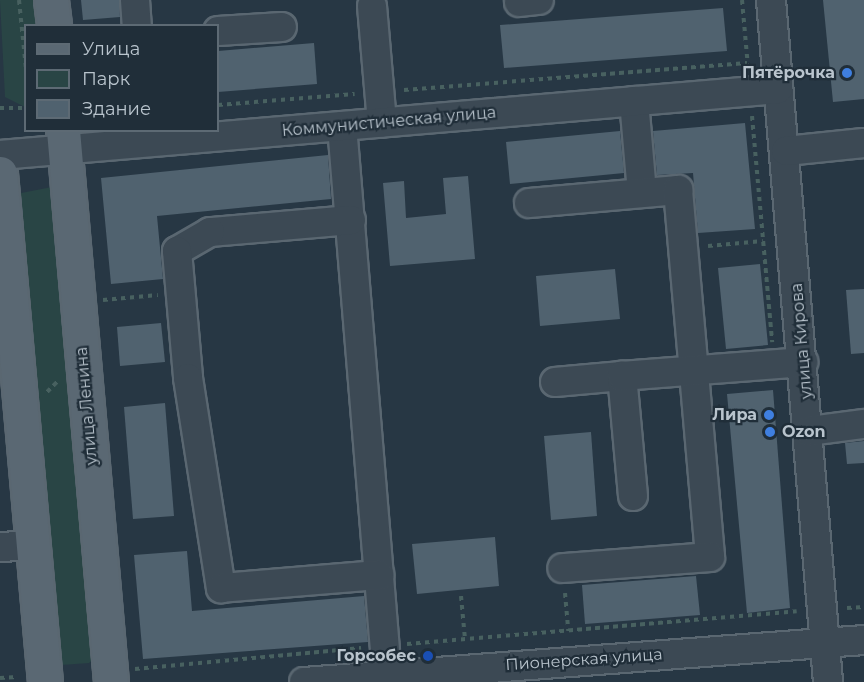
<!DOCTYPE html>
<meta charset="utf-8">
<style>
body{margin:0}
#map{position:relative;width:864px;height:682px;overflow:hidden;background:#273744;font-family:Montserrat,sans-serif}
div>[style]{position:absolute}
.green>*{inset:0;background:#294545}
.building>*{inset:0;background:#50626f}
.path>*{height:4px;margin-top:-2px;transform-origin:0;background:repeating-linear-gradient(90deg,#486160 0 4.5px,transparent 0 9px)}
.roads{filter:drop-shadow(2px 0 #5a6771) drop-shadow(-2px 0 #5a6771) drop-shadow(0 2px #5a6771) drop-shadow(0 -2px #5a6771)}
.minor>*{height:28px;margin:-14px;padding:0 14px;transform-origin:14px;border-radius:14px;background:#3c4954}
.major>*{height:33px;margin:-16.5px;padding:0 16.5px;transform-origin:16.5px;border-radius:16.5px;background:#5a6873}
.dots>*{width:16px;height:16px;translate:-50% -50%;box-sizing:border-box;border:3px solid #202e39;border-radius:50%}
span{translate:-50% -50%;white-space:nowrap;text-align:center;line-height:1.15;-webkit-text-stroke:4.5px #202e39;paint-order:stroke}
.poi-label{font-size:16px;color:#b9c4cd;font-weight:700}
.right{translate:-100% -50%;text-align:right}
.left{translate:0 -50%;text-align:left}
.street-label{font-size:16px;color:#b9c4cd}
.legend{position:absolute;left:24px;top:24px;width:195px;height:108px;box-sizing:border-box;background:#202e39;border:2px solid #5d6a74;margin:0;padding:8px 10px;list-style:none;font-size:18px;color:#b9c4cd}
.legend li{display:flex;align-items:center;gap:12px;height:30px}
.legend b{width:30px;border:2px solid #5d6a74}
</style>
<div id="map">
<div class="green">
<div style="clip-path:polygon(0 0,41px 0,43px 25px,26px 26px,25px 107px,5px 97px)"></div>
<div style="clip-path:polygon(52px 187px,96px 657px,89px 663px,61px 665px,53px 659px,16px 194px)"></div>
</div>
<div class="building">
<div style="clip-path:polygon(81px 0,119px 0,120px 17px,83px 20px)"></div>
<div style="clip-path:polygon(823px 0,864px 0,864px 99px,833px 102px)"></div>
<div style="clip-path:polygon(723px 8px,727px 51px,504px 68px,500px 25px)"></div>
<div style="clip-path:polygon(314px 43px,317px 84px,218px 92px,218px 51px)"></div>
<div style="clip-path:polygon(745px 123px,755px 229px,698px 233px,693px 173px,657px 175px,653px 131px)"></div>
<div style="clip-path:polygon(620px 131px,624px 173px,510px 184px,506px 142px)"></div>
<div style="clip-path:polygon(328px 155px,331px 199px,157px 216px,163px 279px,111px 284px,101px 178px)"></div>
<div style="clip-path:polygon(468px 176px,475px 259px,390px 266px,383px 183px,404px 181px,406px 218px,446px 214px,443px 178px)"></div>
<div style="clip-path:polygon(760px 264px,768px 345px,726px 349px,718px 268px)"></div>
<div style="clip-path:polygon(615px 269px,620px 319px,540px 326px,536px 276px)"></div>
<div style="clip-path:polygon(864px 289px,864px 353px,851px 354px,846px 290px)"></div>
<div style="clip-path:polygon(161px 323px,165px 362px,120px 366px,117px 327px)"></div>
<div style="clip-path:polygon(773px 390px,790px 608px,747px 613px,727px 394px)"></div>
<div style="clip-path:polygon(165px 403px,174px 516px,133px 519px,124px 407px)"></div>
<div style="clip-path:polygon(591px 432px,597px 516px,551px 520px,544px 436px)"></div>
<div style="clip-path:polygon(864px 441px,864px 463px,847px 464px,845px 443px)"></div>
<div style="clip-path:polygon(495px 537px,499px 586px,417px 594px,412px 544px)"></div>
<div style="clip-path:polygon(187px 551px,192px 611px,364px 596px,368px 642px,143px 659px,134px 555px)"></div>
<div style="clip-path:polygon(696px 576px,700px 615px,585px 624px,582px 585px)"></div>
</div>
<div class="path">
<div style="left:19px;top:0;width:69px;rotate:84.2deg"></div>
<div style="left:742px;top:0;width:67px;rotate:84.9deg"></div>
<div style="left:404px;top:90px;width:344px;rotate:-4.5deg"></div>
<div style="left:218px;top:105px;width:137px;rotate:-4.6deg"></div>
<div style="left:0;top:108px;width:26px"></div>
<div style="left:752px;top:116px;width:227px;rotate:84.9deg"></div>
<div style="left:708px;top:246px;width:55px;rotate:-5.2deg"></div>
<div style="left:103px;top:300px;width:55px;rotate:-5.2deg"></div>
<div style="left:47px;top:392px;width:16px;rotate:-45deg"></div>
<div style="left:565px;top:593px;width:38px;rotate:85deg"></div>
<div style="left:461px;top:596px;width:43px;rotate:84.7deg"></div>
<div style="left:847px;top:608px;width:17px;rotate:-3deg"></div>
<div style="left:407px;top:644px;width:391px;rotate:-4.8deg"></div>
<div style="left:135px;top:669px;width:227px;rotate:-5.3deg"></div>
<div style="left:0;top:678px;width:17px;rotate:-3deg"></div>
</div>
<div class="roads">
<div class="minor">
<div style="left:135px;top:0;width:26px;rotate:86deg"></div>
<div style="left:771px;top:0;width:684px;rotate:85.22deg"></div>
<div style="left:519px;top:2px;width:20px;rotate:-6deg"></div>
<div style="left:372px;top:6px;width:117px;rotate:85.1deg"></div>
<div style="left:218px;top:31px;width:64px;rotate:-3.6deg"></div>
<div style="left:634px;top:101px;width:91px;rotate:85deg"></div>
<div style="left:342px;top:126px;width:550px;rotate:85.31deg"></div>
<div style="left:786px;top:151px;width:78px;rotate:-5.9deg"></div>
<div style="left:0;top:155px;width:781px;rotate:-4.85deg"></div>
<div style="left:529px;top:203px;width:150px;rotate:-5deg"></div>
<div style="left:678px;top:190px;width:368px;rotate:85deg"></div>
<div style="left:710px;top:557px;width:148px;rotate:175.7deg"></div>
<div style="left:351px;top:220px;width:142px;rotate:175.1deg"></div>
<div style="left:210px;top:232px;width:38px;rotate:150deg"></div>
<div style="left:177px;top:251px;width:127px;rotate:85deg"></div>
<div style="left:188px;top:378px;width:213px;rotate:81.1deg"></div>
<div style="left:221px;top:588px;width:159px;rotate:-4.7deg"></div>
<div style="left:555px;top:382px;width:67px;rotate:-5.1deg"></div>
<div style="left:809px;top:431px;width:55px;rotate:-7.3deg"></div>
<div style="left:633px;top:496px;width:121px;rotate:-95.2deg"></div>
<div style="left:622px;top:376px;width:182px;rotate:-4.4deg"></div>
<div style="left:0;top:547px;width:33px;rotate:-3deg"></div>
<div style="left:304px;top:682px;width:562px;rotate:-4.29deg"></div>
</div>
<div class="major">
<div style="left:51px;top:0;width:26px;rotate:83deg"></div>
<div style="left:63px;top:130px;width:554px;rotate:85.03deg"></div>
<div style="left:0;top:173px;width:511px;rotate:84.95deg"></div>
</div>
</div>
<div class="dots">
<div style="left:847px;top:73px;background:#3f7fe0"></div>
<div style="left:769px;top:415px;background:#3f7fe0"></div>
<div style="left:770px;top:432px;background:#3f7fe0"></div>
<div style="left:428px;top:656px;background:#1a4fb4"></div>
</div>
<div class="poi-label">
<span class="right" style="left:835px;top:73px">Пятёрочка</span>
<span class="right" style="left:757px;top:415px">Лира</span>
<span class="left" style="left:782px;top:432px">Ozon</span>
<span class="right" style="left:416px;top:656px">Горсобес</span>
</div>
<div class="street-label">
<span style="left:389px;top:122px;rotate:-5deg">Коммунистическая улица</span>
<span style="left:802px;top:341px;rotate:-95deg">улица Кирова</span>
<span style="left:87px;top:406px;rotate:-95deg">улица Ленина</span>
<span style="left:584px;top:660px;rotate:-4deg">Пионерская улица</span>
</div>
<ul class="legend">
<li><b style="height:8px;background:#5a6873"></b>Улица</li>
<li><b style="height:16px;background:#294545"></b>Парк</li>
<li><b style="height:16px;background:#50626f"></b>Здание</li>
</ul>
</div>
